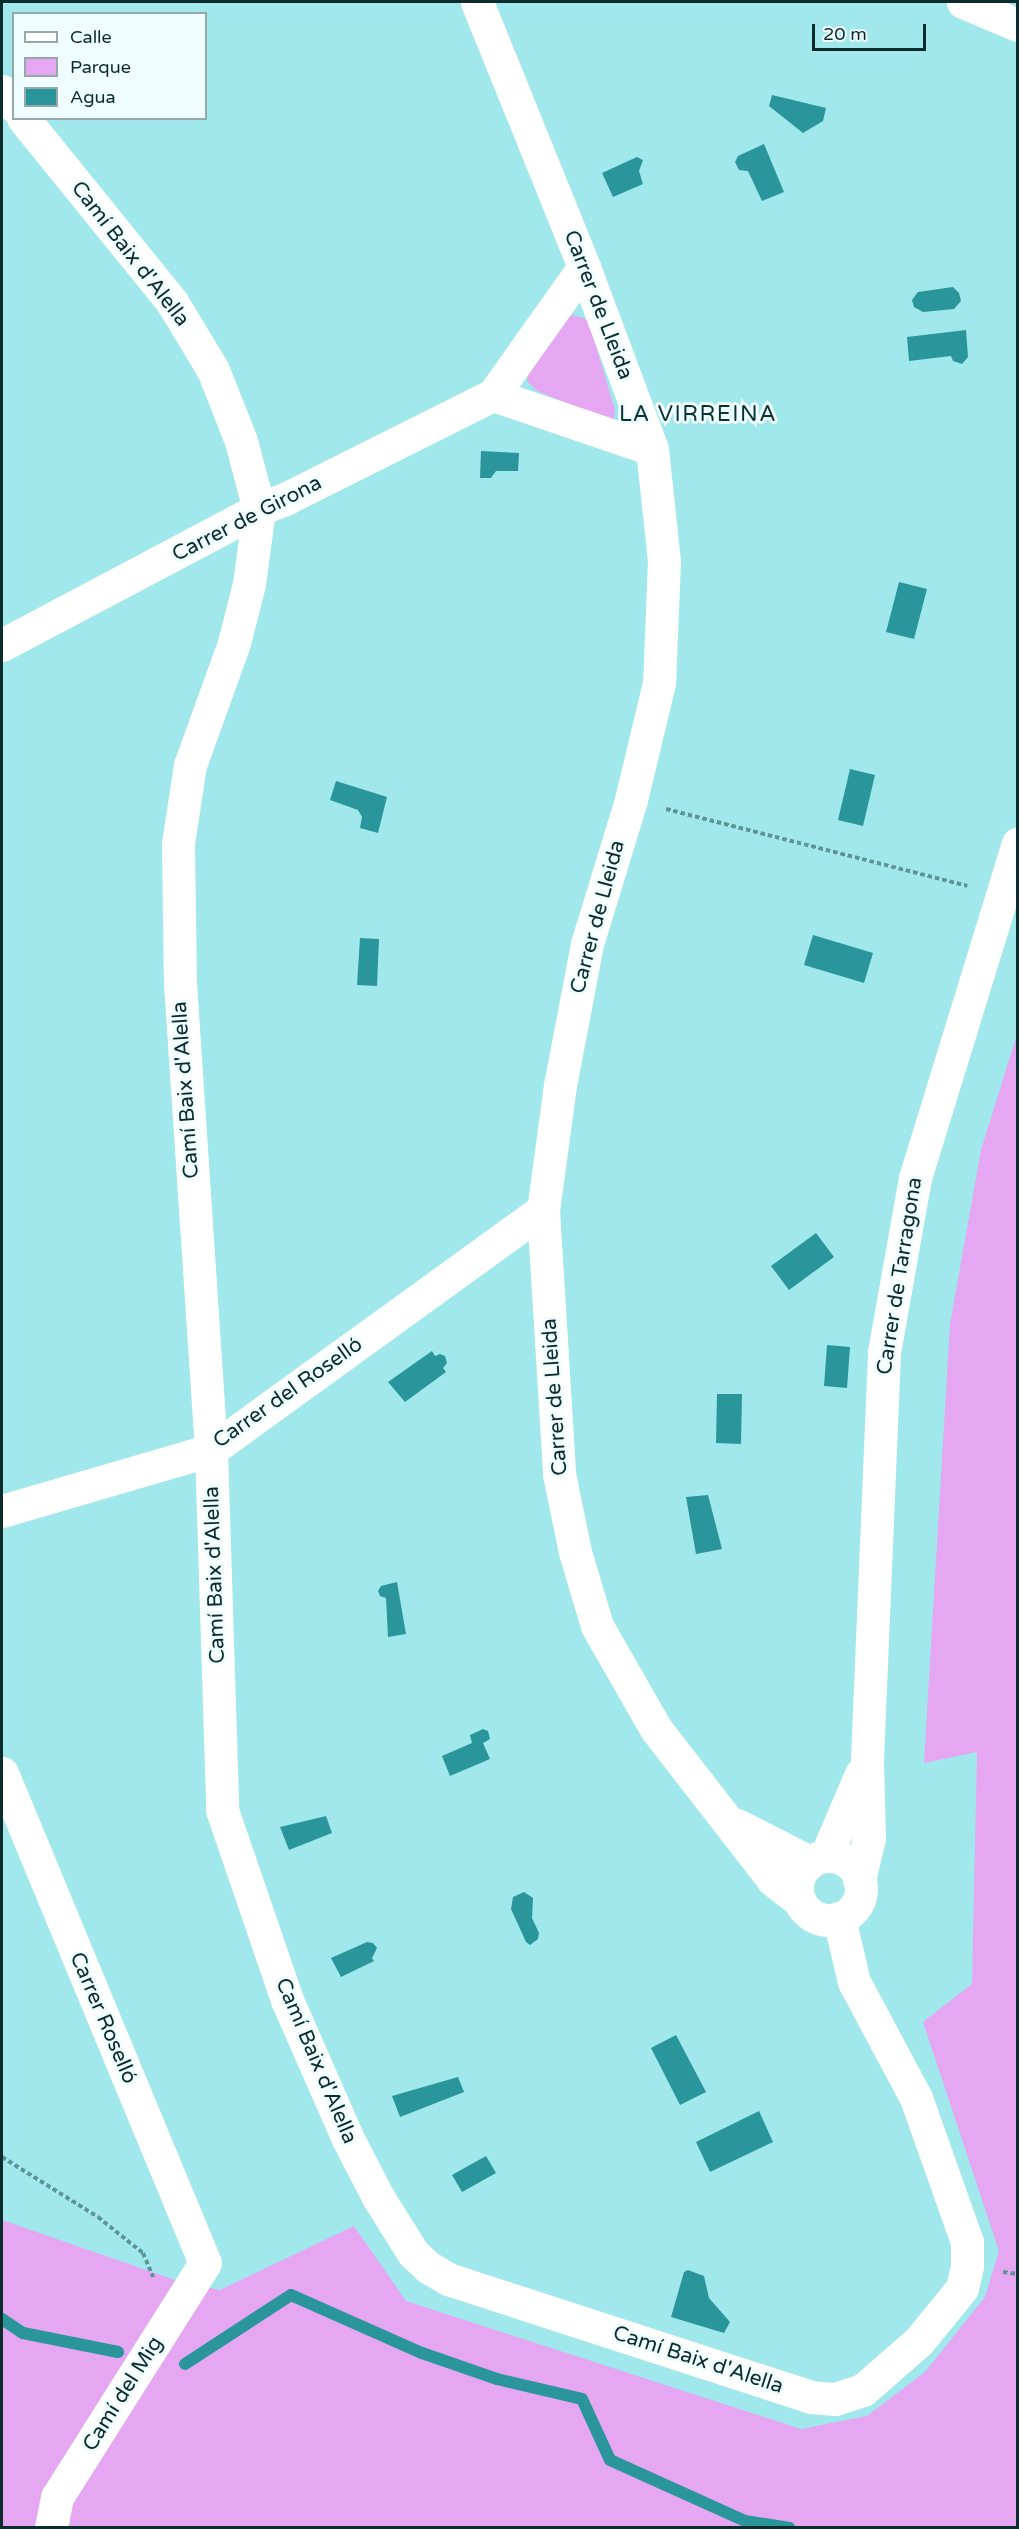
<!DOCTYPE html>
<meta charset="utf-8">
<style>
body{margin:0}
#map{position:relative;width:1019px;height:2529px;overflow:hidden;background:#a0e8ec;font-family:"Varela Round",sans-serif}
div>[style]{position:absolute}
.green>*{inset:0;background:#e5a7f2}
.water>*{inset:0;background:#2a959a}
.stream>*{height:12px;margin:-6px;padding:0 6px;transform-origin:6px;border-radius:6px;background:#2a959a}
.path>*{height:4px;margin-top:-2px;transform-origin:0;background:repeating-linear-gradient(90deg,#5e9497 0 4.5px,transparent 0 7.5px)}
.street>*{height:33px;margin:-16.5px;padding:0 16.5px;transform-origin:16.5px;border-radius:16.5px;background:#fff}
.street>.ring{margin:-16.5px;padding:0;box-sizing:content-box;background:none;border:33px solid #fff;border-radius:50%}
span{translate:-50% -50%;white-space:nowrap;text-align:center;line-height:1.15;-webkit-text-stroke:6px #f0fdfe;paint-order:stroke}
.street-label{font-size:21px;color:#0c2b2d}
.neighbourhood-label{font-size:22px;color:#0a3234;letter-spacing:1.5px}
.frame{position:absolute;inset:0;border:3px solid #0c2b2d;pointer-events:none}
.legend{position:absolute;left:12px;top:12px;width:195px;height:108px;box-sizing:border-box;background:#f0fdfe;border:2px solid #95a9aa;margin:0;padding:8px 10px;list-style:none;font-size:18px;color:#0c2b2d}
.legend li{display:flex;align-items:center;gap:12px;height:30px}
.legend b{width:30px;border:2px solid #95a9aa}
.scale{position:absolute;left:812px;top:24px;width:114px;height:27px;box-sizing:border-box;border:3px solid #0c2b2d;border-top:0;padding-left:8px;font-size:18px;line-height:21px;white-space:nowrap;color:#0c2b2d;-webkit-text-stroke:4px #f0fdfe;paint-order:stroke}
</style>
<div id="map">
<div class="green">
<div style="clip-path:polygon(572px 315px,584px 318px,589px 323px,615px 410px,614px 420px,610px 421px,537px 391px,527px 381px,528px 374px,566px 318px)"></div>
<div style="clip-path:polygon(1017px 1034px,1017px 2527px,2px 2528px,2px 2220px,178px 2281px,220px 2290px,354px 2226px,406px 2301px,801px 2429px,867px 2416px,925px 2372px,985px 2297px,999px 2251px,923px 2022px,972px 1984px,977px 1752px,924px 1763px,950px 1324px,981px 1150px)"></div>
</div>
<div class="water">
<div style="clip-path:polygon(772px 95px,826px 108px,823px 121px,803px 133px,769px 106px)"></div>
<div style="clip-path:polygon(764px 144px,784px 192px,762px 201px,748px 171px,739px 170px,735px 162px,738px 156px)"></div>
<div style="clip-path:polygon(637px 157px,643px 160px,639px 171px,643px 184px,613px 197px,602px 173px)"></div>
<div style="clip-path:polygon(953px 287px,959px 293px,961px 301px,954px 309px,923px 312px,914px 307px,912px 300px,918px 292px)"></div>
<div style="clip-path:polygon(966px 330px,968px 357px,962px 364px,953px 361px,951px 356px,909px 361px,907px 337px)"></div>
<div style="clip-path:polygon(481px 451px,519px 453px,518px 471px,496px 471px,491px 478px,480px 478px)"></div>
<div style="clip-path:polygon(899px 582px,927px 589px,914px 639px,886px 632px)"></div>
<div style="clip-path:polygon(850px 769px,875px 775px,863px 826px,838px 820px)"></div>
<div style="clip-path:polygon(336px 781px,387px 797px,378px 833px,360px 828px,362px 817px,358px 810px,330px 800px)"></div>
<div style="clip-path:polygon(813px 935px,873px 953px,864px 983px,804px 965px)"></div>
<div style="clip-path:polygon(360px 938px,379px 939px,377px 986px,357px 985px)"></div>
<div style="clip-path:polygon(816px 1233px,834px 1257px,789px 1290px,771px 1266px)"></div>
<div style="clip-path:polygon(827px 1345px,850px 1347px,847px 1388px,824px 1386px)"></div>
<div style="clip-path:polygon(432px 1351px,435px 1356px,440px 1354px,445px 1356px,447px 1363px,443px 1368px,446px 1372px,405px 1402px,388px 1382px)"></div>
<div style="clip-path:polygon(717px 1394px,742px 1394px,741px 1444px,716px 1443px)"></div>
<div style="clip-path:polygon(708px 1495px,722px 1549px,696px 1554px,686px 1497px)"></div>
<div style="clip-path:polygon(397px 1582px,406px 1634px,388px 1637px,386px 1598px,380px 1596px,378px 1591px,381px 1586px)"></div>
<div style="clip-path:polygon(483px 1729px,488px 1731px,490px 1739px,483px 1743px,490px 1759px,450px 1776px,442px 1756px,472px 1743px,470px 1735px)"></div>
<div style="clip-path:polygon(326px 1816px,332px 1833px,289px 1850px,280px 1827px)"></div>
<div style="clip-path:polygon(524px 1892px,533px 1898px,532px 1918px,539px 1933px,538px 1939px,530px 1945px,526px 1942px,511px 1909px,513px 1897px)"></div>
<div style="clip-path:polygon(367px 1942px,373px 1943px,377px 1948px,372px 1958px,374px 1961px,341px 1977px,331px 1958px)"></div>
<div style="clip-path:polygon(676px 2035px,706px 2092px,680px 2105px,651px 2048px)"></div>
<div style="clip-path:polygon(458px 2077px,464px 2092px,400px 2117px,392px 2096px)"></div>
<div style="clip-path:polygon(759px 2111px,773px 2142px,710px 2172px,696px 2142px)"></div>
<div style="clip-path:polygon(486px 2156px,496px 2173px,462px 2192px,452px 2175px)"></div>
<div style="clip-path:polygon(688px 2270px,704px 2276px,709px 2298px,730px 2322px,724px 2333px,671px 2317px,684px 2272px)"></div>
</div>
<div class="stream">
<div style="left:2px;top:2319px;width:25px;rotate:34deg"></div>
<div style="left:23px;top:2333px;width:97px;rotate:11.3deg"></div>
<div style="left:185px;top:2364px;width:126px;rotate:-33.1deg"></div>
<div style="left:291px;top:2295px;width:143px;rotate:23.9deg"></div>
<div style="left:422px;top:2353px;width:79px;rotate:19.1deg"></div>
<div style="left:497px;top:2379px;width:87px;rotate:13.2deg"></div>
<div style="left:582px;top:2399px;width:67px;rotate:65.3deg"></div>
<div style="left:610px;top:2460px;width:148px;rotate:24.3deg"></div>
<div style="left:745px;top:2521px;width:45px;rotate:9deg"></div>
</div>
<div class="path">
<div style="left:666px;top:809px;width:311px;rotate:14.3deg"></div>
<div style="left:2px;top:2157px;width:113px;rotate:32deg"></div>
<div style="left:98px;top:2217px;width:58px;rotate:38.7deg"></div>
<div style="left:143px;top:2253px;width:26px;rotate:67deg"></div>
<div style="left:1003px;top:2272px;width:15px;rotate:8deg"></div>
</div>
<div class="street">
<div style="left:477px;top:2px;width:286px;rotate:68deg"></div>
<div style="left:584px;top:267px;width:194px;rotate:69.5deg"></div>
<div style="left:652px;top:449px;width:113px;rotate:83.9deg"></div>
<div style="left:664px;top:561px;width:122px;rotate:92.3deg"></div>
<div style="left:659px;top:683px;width:120px;rotate:103.5deg"></div>
<div style="left:631px;top:800px;width:151px;rotate:107deg"></div>
<div style="left:587px;top:944px;width:144px;rotate:100.8deg"></div>
<div style="left:560px;top:1085px;width:126px;rotate:97.7deg"></div>
<div style="left:543px;top:1210px;width:264px;rotate:86.5deg"></div>
<div style="left:559px;top:1474px;width:80px;rotate:78.4deg"></div>
<div style="left:575px;top:1552px;width:77px;rotate:73.4deg"></div>
<div style="left:597px;top:1626px;width:119px;rotate:60.2deg"></div>
<div style="left:656px;top:1729px;width:191px;rotate:52.2deg"></div>
<div style="left:773px;top:1880px;width:33px;rotate:38deg"></div>
<div style="left:963px;top:2px;width:60px;rotate:22.7deg"></div>
<div style="left:2px;top:91px;width:19px;rotate:51deg"></div>
<div style="left:23px;top:118px;width:237px;rotate:51deg"></div>
<div style="left:172px;top:302px;width:79px;rotate:58.9deg"></div>
<div style="left:213px;top:370px;width:76px;rotate:68.5deg"></div>
<div style="left:241px;top:441px;width:70px;rotate:75.2deg"></div>
<div style="left:259px;top:509px;width:76px;rotate:97.6deg"></div>
<div style="left:249px;top:584px;width:61px;rotate:104.3deg"></div>
<div style="left:234px;top:643px;width:130px;rotate:109.8deg"></div>
<div style="left:190px;top:765px;width:79px;rotate:98.7deg"></div>
<div style="left:178px;top:843px;width:140px;rotate:89.2deg"></div>
<div style="left:180px;top:983px;width:468px;rotate:86.2deg"></div>
<div style="left:211px;top:1450px;width:360px;rotate:88.2deg"></div>
<div style="left:222px;top:1810px;width:201px;rotate:71.1deg"></div>
<div style="left:287px;top:2000px;width:150px;rotate:66.3deg"></div>
<div style="left:347px;top:2137px;width:68px;rotate:62.7deg"></div>
<div style="left:378px;top:2197px;width:66px;rotate:58deg"></div>
<div style="left:413px;top:2253px;width:21px;rotate:43deg"></div>
<div style="left:428px;top:2267px;width:23px;rotate:31deg"></div>
<div style="left:448px;top:2279px;width:382px;rotate:18deg"></div>
<div style="left:811px;top:2397px;width:24px;rotate:5deg"></div>
<div style="left:835px;top:2399px;width:29px;rotate:-18deg"></div>
<div style="left:863px;top:2390px;width:74px;rotate:-41.2deg"></div>
<div style="left:919px;top:2341px;width:68px;rotate:-50.9deg"></div>
<div style="left:962px;top:2288px;width:23px;rotate:-77deg"></div>
<div style="left:967px;top:2266px;width:24px;rotate:-90deg"></div>
<div style="left:967px;top:2242px;width:153px;rotate:-109.5deg"></div>
<div style="left:916px;top:2098px;width:132px;rotate:-118.1deg"></div>
<div style="left:854px;top:1982px;width:66px;rotate:-103.2deg"></div>
<div style="left:493px;top:395px;width:168px;rotate:18.8deg"></div>
<div style="left:2px;top:645px;width:291px;rotate:-27.9deg"></div>
<div style="left:259px;top:509px;width:30px;rotate:-21deg"></div>
<div style="left:287px;top:498px;width:230px;rotate:-26.6deg"></div>
<div style="left:493px;top:395px;width:157px;rotate:-54.6deg"></div>
<div style="left:2px;top:1511px;width:218px;rotate:-16.3deg"></div>
<div style="left:211px;top:1450px;width:410px;rotate:-35.9deg"></div>
<div style="left:2px;top:1773px;width:530px;rotate:67.5deg"></div>
<div style="left:205px;top:2263px;width:277px;rotate:122.3deg"></div>
<div style="left:57px;top:2497px;width:32px;rotate:101deg"></div>
<div style="left:737px;top:1825px;width:82px;rotate:26.9deg"></div>
<div style="left:826px;top:1856px;width:89px;rotate:-66.9deg"></div>
<div class="ring" style="left:797px;top:1856px;width:31px;height:31px"></div>
<div style="left:859px;top:1880px;width:43px;rotate:-76.6deg"></div>
<div style="left:869px;top:1838px;width:79px;rotate:-91.5deg"></div>
<div style="left:867px;top:1759px;width:407px;rotate:-87.6deg"></div>
<div style="left:884px;top:1352px;width:177px;rotate:-79.9deg"></div>
<div style="left:915px;top:1178px;width:350px;rotate:-72.9deg"></div>
</div>
<div class="street-label">
<span style="left:130px;top:254px;rotate:52deg">Camí Baix d'Alella</span>
<span style="left:598px;top:305px;rotate:69deg">Carrer de Lleida</span>
<span style="left:247px;top:519px;rotate:-27deg">Carrer de Girona</span>
<span style="left:598px;top:917px;rotate:-75deg">Carrer de Lleida</span>
<span style="left:186px;top:1090px;rotate:-94deg">Camí Baix d'Alella</span>
<span style="left:900px;top:1276px;rotate:-81deg">Carrer de Tarragona</span>
<span style="left:288px;top:1393px;rotate:-35deg">Carrer del Roselló</span>
<span style="left:555px;top:1397px;rotate:-94deg">Carrer de Lleida</span>
<span style="left:215px;top:1575px;rotate:-92deg">Camí Baix d'Alella</span>
<span style="left:103px;top:2018px;rotate:67deg">Carrer Roselló</span>
<span style="left:316px;top:2061px;rotate:67deg">Camí Baix d'Alella</span>
<span style="left:698px;top:2360px;rotate:18deg">Camí Baix d'Alella</span>
<span style="left:123px;top:2394px;rotate:-58deg">Camí del Mig</span>
</div>
<div class="neighbourhood-label">
<span style="left:698px;top:415px">LA VIRREINA</span>
</div>
<div class="frame"></div>
<ul class="legend">
<li><b style="height:8px;background:#fff"></b>Calle</li>
<li><b style="height:16px;background:#e5a7f2"></b>Parque</li>
<li><b style="height:16px;background:#2a959a"></b>Agua</li>
</ul>
<div class="scale">20 m</div>
</div>
